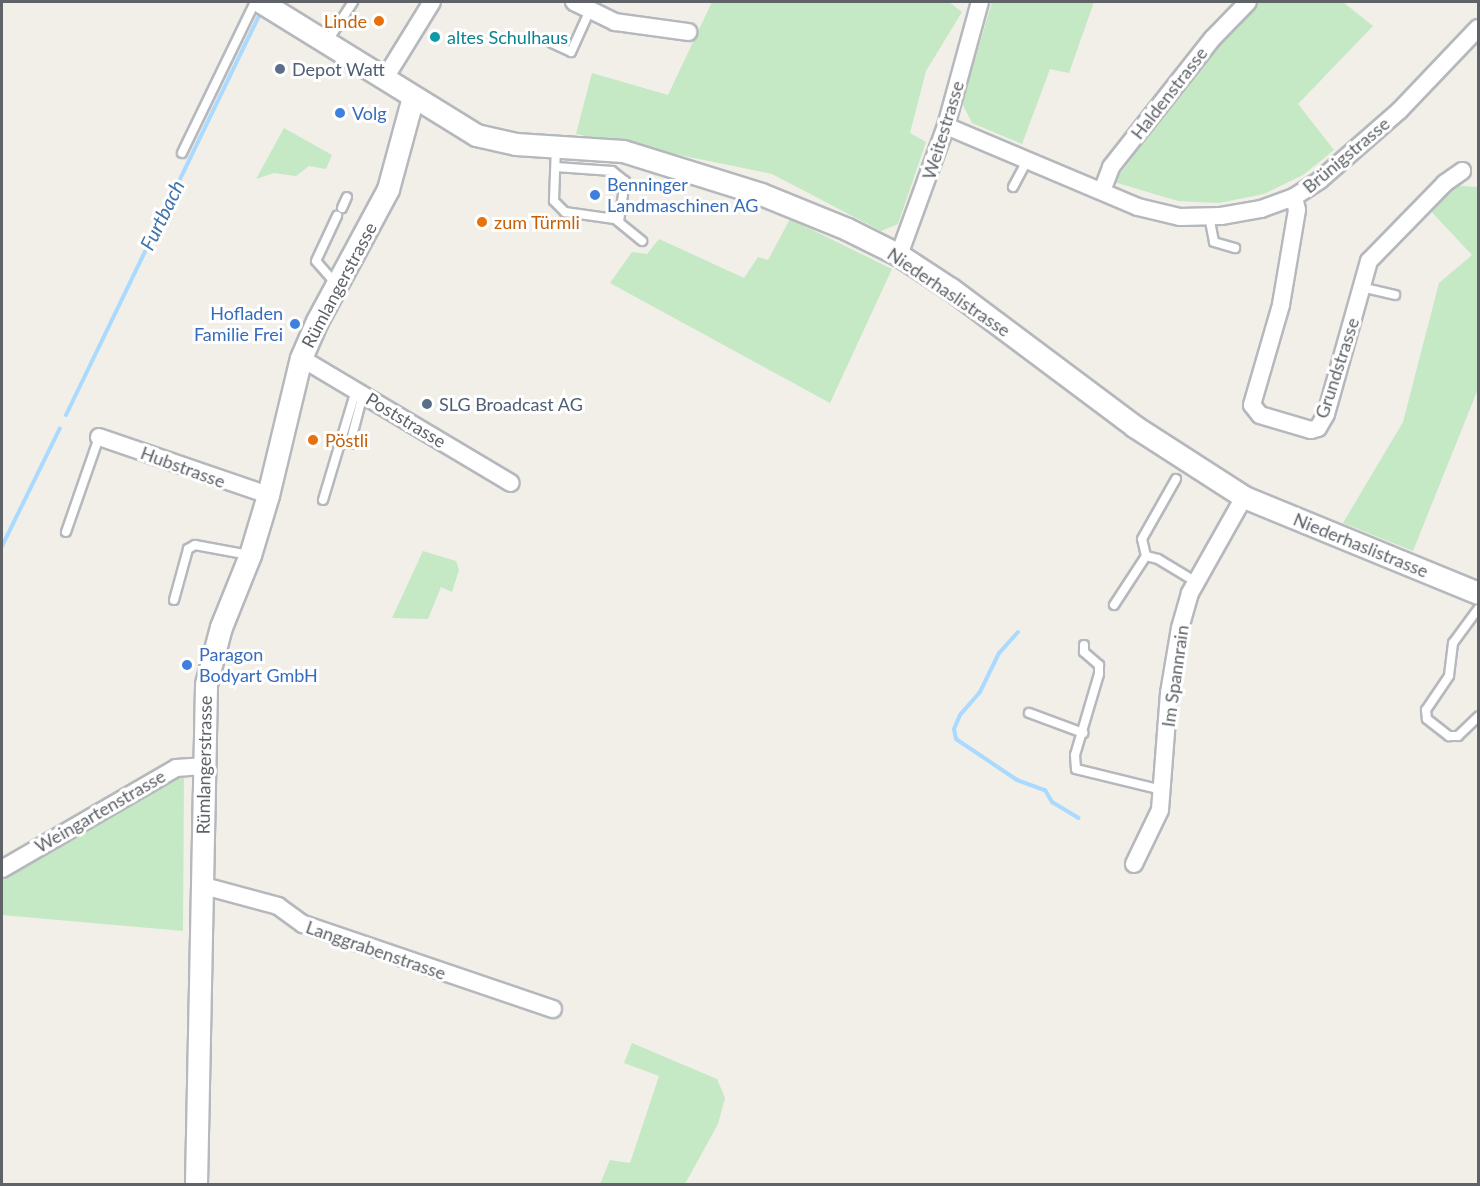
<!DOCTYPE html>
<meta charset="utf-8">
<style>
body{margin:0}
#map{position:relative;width:1480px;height:1186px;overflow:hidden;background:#f1efe8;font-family:Lato,sans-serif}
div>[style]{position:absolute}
.green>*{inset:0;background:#c5e8c5}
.stream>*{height:4px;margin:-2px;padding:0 2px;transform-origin:2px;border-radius:2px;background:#aadaff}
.roads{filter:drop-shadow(2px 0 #b5b8bc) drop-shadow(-2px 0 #b5b8bc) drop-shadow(0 2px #b5b8bc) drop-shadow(0 -2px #b5b8bc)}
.service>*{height:8px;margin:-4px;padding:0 4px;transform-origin:4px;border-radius:4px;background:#fff}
.minor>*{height:16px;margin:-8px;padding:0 8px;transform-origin:8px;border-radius:8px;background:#fff}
.tertiary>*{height:21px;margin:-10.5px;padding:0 10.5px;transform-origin:10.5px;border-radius:10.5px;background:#fff}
.dots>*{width:16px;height:16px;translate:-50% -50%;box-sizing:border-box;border:3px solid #fff;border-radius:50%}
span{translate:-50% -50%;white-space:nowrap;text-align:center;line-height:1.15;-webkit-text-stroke:6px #fff;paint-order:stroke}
.food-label{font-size:18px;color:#c56008}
.right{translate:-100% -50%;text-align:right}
.left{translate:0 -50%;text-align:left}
.culture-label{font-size:18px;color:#0d838f}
.service-label{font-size:18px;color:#4e5e75}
.street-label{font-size:18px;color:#5f6368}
.shop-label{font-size:18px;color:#366cbe}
.water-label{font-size:20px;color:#4174aa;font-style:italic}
.frame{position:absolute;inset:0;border:3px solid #5f6368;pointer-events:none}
</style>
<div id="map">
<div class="green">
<div style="clip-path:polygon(712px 2px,949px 2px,962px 12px,926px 71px,910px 133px,926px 142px,898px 224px,881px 231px,772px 174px,576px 134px,592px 73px,668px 95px)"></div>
<div style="clip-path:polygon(992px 2px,1094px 2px,1069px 73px,1050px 69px,1022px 144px,972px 123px,962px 103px)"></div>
<div style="clip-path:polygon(1259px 2px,1343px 2px,1373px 26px,1298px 104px,1334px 150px,1303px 175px,1264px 194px,1219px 203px,1178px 201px,1114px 182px,1218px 44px)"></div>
<div style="clip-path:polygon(284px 128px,332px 155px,326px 169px,309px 166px,296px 176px,274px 173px,256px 179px)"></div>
<div style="clip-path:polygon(1448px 185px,1478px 187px,1478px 389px,1413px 551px,1343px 523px,1403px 422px,1439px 283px,1472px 255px,1427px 207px)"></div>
<div style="clip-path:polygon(790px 219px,892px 269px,830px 403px,610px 283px,632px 252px,647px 254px,659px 239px,744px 278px,758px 257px,768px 260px)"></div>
<div style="clip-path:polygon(423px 551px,456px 561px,459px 570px,452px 592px,441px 587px,428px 619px,392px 618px)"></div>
<div style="clip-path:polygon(184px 769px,183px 931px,2px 915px,2px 878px)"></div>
<div style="clip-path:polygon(632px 1043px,717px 1079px,725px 1098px,718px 1124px,685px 1184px,600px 1184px,610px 1160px,630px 1163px,659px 1076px,624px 1063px)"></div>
</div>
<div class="stream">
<div style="left:66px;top:415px;width:444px;rotate:-64.2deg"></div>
<div style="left:2px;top:546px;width:131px;rotate:-63.8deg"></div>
<div style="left:1018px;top:632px;width:28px;rotate:132deg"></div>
<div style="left:999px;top:653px;width:43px;rotate:116deg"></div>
<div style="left:980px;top:692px;width:30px;rotate:131deg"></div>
<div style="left:960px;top:715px;width:15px;rotate:113deg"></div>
<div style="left:954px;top:729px;width:10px;rotate:79deg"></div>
<div style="left:956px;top:739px;width:73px;rotate:33.9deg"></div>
<div style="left:1017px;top:780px;width:30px;rotate:20deg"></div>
<div style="left:1045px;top:790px;width:14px;rotate:60deg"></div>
<div style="left:1052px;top:802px;width:31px;rotate:31deg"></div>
</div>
<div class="roads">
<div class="service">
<div style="left:327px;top:42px;width:48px;rotate:-57deg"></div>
<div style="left:552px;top:43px;width:21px;rotate:25deg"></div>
<div style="left:571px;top:52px;width:46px;rotate:-65.7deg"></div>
<div style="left:556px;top:146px;width:55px;rotate:92.1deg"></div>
<div style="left:554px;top:201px;width:16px;rotate:45deg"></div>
<div style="left:565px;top:212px;width:50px;rotate:8deg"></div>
<div style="left:615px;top:219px;width:35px;rotate:39deg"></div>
<div style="left:182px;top:153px;width:168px;rotate:-64.2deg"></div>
<div style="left:556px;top:167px;width:56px;rotate:4.1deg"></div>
<div style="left:612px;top:171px;width:16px;rotate:38deg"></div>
<div style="left:625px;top:181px;width:40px;rotate:98.5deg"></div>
<div style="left:1013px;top:187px;width:30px;rotate:-62deg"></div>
<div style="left:342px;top:208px;width:12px;rotate:-66deg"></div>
<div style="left:1209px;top:216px;width:26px;rotate:79deg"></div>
<div style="left:1214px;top:242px;width:22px;rotate:16deg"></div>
<div style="left:336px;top:284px;width:30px;rotate:-131deg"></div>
<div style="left:316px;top:261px;width:50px;rotate:-65deg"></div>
<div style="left:1361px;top:287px;width:35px;rotate:13deg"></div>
<div style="left:350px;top:444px;width:52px;rotate:-75.4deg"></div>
<div style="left:323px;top:500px;width:115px;rotate:-73.3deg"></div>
<div style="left:66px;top:532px;width:101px;rotate:-70.8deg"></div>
<div style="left:1146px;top:556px;width:17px;rotate:-103deg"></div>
<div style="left:1142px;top:539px;width:69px;rotate:-60.5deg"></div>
<div style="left:174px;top:600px;width:53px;rotate:-74.6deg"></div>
<div style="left:188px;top:549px;width:8px;rotate:-30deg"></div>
<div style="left:195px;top:545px;width:55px;rotate:10.5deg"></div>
<div style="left:1114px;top:605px;width:59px;rotate:-56.9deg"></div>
<div style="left:1146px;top:556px;width:12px;rotate:14deg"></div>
<div style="left:1158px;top:559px;width:44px;rotate:31.2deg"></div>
<div style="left:1478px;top:609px;width:42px;rotate:126.3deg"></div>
<div style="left:1453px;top:643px;width:33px;rotate:97deg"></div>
<div style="left:1449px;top:676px;width:41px;rotate:124.1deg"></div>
<div style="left:1426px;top:710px;width:9px;rotate:84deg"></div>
<div style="left:1427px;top:719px;width:28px;rotate:38deg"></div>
<div style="left:1449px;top:736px;width:9px"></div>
<div style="left:1458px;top:736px;width:28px;rotate:-44deg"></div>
<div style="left:1084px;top:645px;width:7px;rotate:90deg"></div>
<div style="left:1084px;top:652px;width:20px;rotate:41deg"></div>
<div style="left:1099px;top:665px;width:9px;rotate:90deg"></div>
<div style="left:1099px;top:674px;width:84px;rotate:106.5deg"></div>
<div style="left:1075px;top:755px;width:14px;rotate:86deg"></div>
<div style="left:1076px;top:769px;width:89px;rotate:13.7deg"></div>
<div style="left:1029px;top:713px;width:58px;rotate:20.3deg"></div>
</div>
<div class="minor">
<div style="left:574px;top:2px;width:46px;rotate:26deg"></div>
<div style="left:615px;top:22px;width:74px;rotate:7.8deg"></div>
<div style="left:385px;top:78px;width:89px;rotate:-58.3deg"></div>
<div style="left:946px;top:126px;width:208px;rotate:22.9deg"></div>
<div style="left:1138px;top:207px;width:43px;rotate:13.4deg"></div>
<div style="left:1180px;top:217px;width:41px;rotate:-1.4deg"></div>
<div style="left:1221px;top:216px;width:41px;rotate:-9.9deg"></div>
<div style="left:1261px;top:209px;width:35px;rotate:-20deg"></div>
<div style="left:1294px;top:197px;width:31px;rotate:-33deg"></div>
<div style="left:1320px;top:180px;width:106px;rotate:-41.2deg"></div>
<div style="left:1400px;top:110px;width:113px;rotate:-46.4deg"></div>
<div style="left:1102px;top:191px;width:26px;rotate:-69deg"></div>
<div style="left:1111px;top:167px;width:164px;rotate:-51.7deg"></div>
<div style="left:1213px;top:38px;width:50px;rotate:-45.8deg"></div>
<div style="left:1294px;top:197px;width:13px;rotate:77deg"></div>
<div style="left:1297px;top:210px;width:96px;rotate:99.6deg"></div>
<div style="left:1281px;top:305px;width:104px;rotate:106.2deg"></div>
<div style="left:1252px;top:405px;width:13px;rotate:51deg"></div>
<div style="left:1260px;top:415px;width:53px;rotate:16.4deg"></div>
<div style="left:1311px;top:430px;width:7px;rotate:-16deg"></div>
<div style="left:1318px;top:428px;width:16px;rotate:-60deg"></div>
<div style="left:1326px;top:414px;width:159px;rotate:-74.3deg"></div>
<div style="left:1369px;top:261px;width:109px;rotate:-45.7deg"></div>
<div style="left:1445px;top:183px;width:21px;rotate:-35deg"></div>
<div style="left:899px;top:255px;width:137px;rotate:-70deg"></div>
<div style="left:946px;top:126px;width:129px;rotate:-74.7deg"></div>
<div style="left:301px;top:358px;width:244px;rotate:30.8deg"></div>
<div style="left:99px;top:437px;width:179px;rotate:18.9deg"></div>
<div style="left:1134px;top:864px;width:60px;rotate:-64.3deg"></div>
<div style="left:1160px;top:810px;width:117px;rotate:-85.6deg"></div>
<div style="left:1169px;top:693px;width:66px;rotate:-80.4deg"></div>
<div style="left:1180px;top:628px;width:36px;rotate:-74deg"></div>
<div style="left:1190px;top:593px;width:110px;rotate:-60.6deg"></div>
<div style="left:2px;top:869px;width:201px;rotate:-30.1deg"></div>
<div style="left:176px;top:768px;width:27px;rotate:-4deg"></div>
<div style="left:204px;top:886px;width:77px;rotate:15.1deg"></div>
<div style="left:278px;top:906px;width:31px;rotate:36deg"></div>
<div style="left:303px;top:924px;width:264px;rotate:18.8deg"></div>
</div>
<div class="tertiary">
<div style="left:261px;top:2px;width:253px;rotate:31.7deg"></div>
<div style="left:476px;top:135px;width:41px;rotate:12.7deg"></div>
<div style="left:516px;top:144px;width:107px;rotate:3.7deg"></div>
<div style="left:623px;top:151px;width:145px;rotate:17.3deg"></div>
<div style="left:761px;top:194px;width:93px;rotate:22.1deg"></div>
<div style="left:847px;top:229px;width:58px;rotate:26.6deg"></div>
<div style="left:899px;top:255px;width:62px;rotate:33.2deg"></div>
<div style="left:951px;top:289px;width:229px;rotate:36.8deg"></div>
<div style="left:1134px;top:426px;width:131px;rotate:32.8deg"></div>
<div style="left:1244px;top:497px;width:253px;rotate:22.3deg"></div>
<div style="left:196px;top:1184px;width:500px;rotate:-88.85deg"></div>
<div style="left:206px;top:684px;width:59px;rotate:-75.3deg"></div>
<div style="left:221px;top:627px;width:78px;rotate:-68.1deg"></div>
<div style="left:250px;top:555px;width:63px;rotate:-73.3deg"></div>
<div style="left:268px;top:495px;width:141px;rotate:-76.5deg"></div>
<div style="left:301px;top:358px;width:40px;rotate:-66.6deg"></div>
<div style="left:317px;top:321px;width:150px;rotate:-61.7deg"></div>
<div style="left:388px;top:189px;width:95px;rotate:-74.8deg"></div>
</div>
</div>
<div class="dots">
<div style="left:379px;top:21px;background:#e8710a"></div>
<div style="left:435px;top:37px;background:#0f9aa8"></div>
<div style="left:280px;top:69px;background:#5c6f8a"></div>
<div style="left:340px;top:113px;background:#3f7fe0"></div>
<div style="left:595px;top:195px;background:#3f7fe0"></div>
<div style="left:482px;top:222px;background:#e8710a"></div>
<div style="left:295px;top:324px;background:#3f7fe0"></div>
<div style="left:427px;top:404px;background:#5c6f8a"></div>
<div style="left:313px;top:440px;background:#e8710a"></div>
<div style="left:187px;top:665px;background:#3f7fe0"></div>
</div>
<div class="food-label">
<span class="right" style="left:367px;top:21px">Linde</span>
<span class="left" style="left:494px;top:222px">zum Türmli</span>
<span class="left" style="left:325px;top:440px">Pöstli</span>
</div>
<div class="culture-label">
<span class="left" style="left:447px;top:37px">altes Schulhaus</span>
</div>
<div class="service-label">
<span class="left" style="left:292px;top:69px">Depot Watt</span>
<span class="left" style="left:439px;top:404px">SLG Broadcast AG</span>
</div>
<div class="street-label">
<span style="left:1169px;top:93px;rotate:-52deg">Haldenstrasse</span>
<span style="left:943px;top:130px;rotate:-73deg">Weitestrasse</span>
<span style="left:1346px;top:155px;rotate:-40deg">Brünigstrasse</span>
<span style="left:339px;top:285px;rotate:-62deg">Rümlangerstrasse</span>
<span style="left:949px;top:292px;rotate:34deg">Niederhaslistrasse</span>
<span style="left:1337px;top:368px;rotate:-72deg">Grundstrasse</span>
<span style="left:406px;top:420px;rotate:31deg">Poststrasse</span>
<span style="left:183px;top:467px;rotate:20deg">Hubstrasse</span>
<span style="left:1361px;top:545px;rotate:22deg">Niederhaslistrasse</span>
<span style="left:1175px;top:676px;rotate:-82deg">Im Spannrain</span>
<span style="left:204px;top:765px;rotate:-89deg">Rümlangerstrasse</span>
<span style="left:100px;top:811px;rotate:-30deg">Weingartenstrasse</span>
<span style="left:376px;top:950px;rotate:19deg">Langgrabenstrasse</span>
</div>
<div class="shop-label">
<span class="left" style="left:352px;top:113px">Volg</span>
<span class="left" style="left:607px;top:195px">Benninger<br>Landmaschinen AG</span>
<span class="right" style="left:283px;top:324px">Hofladen<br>Familie Frei</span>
<span class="left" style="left:199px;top:665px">Paragon<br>Bodyart GmbH</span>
</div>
<div class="water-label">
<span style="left:162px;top:215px;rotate:-64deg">Furtbach</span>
</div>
<div class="frame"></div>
</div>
